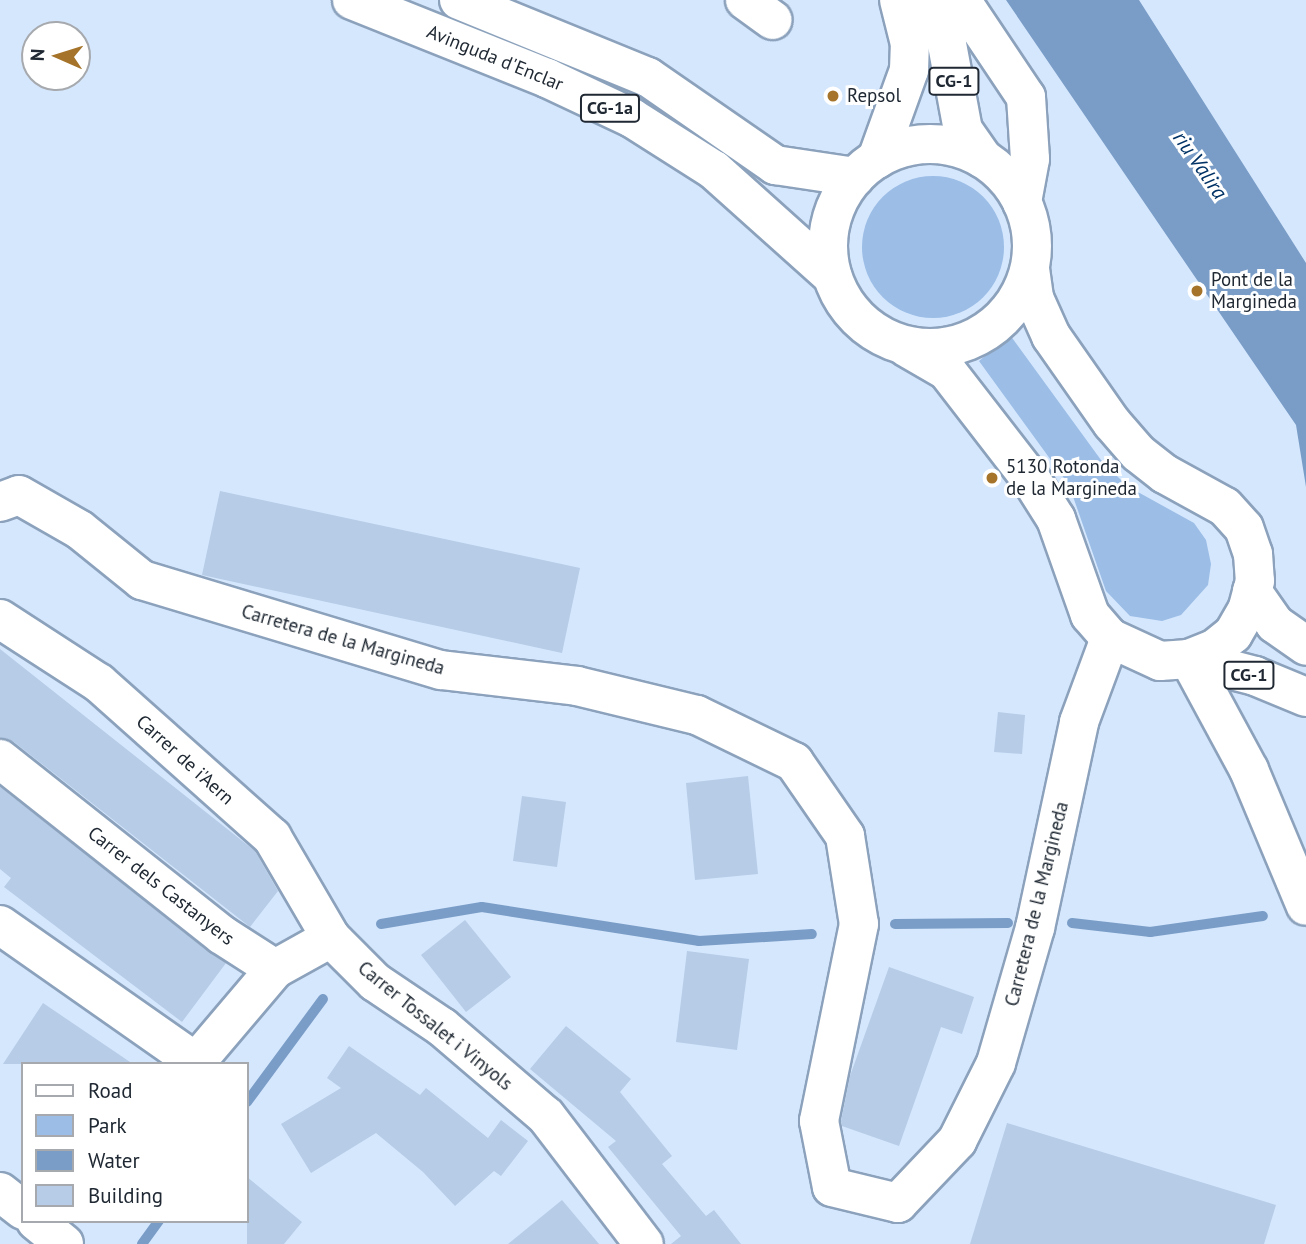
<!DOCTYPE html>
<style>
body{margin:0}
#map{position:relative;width:1306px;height:1244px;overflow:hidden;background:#d5e7fd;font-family:"PT Sans",sans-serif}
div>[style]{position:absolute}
.green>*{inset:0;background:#9bbde6}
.round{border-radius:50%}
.water>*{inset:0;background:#7a9dc7}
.stream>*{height:10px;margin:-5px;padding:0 5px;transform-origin:5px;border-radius:5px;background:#7a9dc7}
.building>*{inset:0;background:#b6cce7}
.roads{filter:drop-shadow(2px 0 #8ca2bc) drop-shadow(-2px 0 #8ca2bc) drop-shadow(0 2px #8ca2bc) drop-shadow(0 -2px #8ca2bc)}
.minor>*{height:38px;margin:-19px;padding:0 19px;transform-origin:19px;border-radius:19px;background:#fff}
.major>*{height:38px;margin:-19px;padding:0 19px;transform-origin:19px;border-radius:19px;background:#fff}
.highway>*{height:38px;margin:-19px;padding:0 19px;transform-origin:19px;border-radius:19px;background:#fff}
.highway>.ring{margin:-19px;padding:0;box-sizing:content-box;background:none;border:38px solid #fff;border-radius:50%}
.dots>*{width:19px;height:19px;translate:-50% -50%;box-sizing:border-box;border:4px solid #fff;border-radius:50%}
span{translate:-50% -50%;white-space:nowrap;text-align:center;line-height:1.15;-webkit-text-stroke:6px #fff;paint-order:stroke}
.shield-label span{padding:2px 5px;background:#fff;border:2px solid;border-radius:5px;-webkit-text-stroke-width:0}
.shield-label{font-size:18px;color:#202933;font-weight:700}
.street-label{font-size:19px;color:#202933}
.poi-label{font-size:19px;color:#202933}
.left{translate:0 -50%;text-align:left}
.water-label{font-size:21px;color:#003265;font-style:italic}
.legend{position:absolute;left:21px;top:1062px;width:228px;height:161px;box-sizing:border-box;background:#fff;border:2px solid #a6a9ad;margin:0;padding:9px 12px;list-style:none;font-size:21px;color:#202933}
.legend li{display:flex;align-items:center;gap:14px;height:35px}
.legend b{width:35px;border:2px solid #a6a9ad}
.north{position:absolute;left:21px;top:21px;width:70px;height:70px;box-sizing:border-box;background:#fff;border:2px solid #a6a9ad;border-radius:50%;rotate:273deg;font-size:19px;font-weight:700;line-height:28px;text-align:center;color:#202933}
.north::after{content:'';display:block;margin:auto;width:24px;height:32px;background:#a5742a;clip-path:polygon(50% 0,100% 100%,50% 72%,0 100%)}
</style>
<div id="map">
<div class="green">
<div class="round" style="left:862px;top:176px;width:142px;height:142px"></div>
<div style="clip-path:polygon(1010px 335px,1101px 460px,1127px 486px,1194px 523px,1206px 540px,1211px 564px,1208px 585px,1181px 615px,1162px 621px,1130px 616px,1106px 591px,1069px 485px,979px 361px)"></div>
</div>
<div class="water">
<div style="clip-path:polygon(1006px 0,1139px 0,1306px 263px,1306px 487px,1296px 425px)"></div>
</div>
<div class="stream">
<div style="left:1072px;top:923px;width:79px;rotate:6.6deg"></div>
<div style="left:1150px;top:932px;width:114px;rotate:-8.1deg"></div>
<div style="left:381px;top:924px;width:102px;rotate:-9.6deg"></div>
<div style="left:482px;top:907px;width:220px;rotate:8.9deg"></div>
<div style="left:699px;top:941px;width:113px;rotate:-3.5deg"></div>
<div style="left:895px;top:924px;width:113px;rotate:-0.5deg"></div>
<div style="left:247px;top:1102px;width:128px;rotate:-53.6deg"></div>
<div style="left:142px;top:1244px;width:29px;rotate:-54deg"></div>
</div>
<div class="building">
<div style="clip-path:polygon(220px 491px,580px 568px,562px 653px,202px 575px)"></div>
<div style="clip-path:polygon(0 649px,255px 851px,278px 891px,250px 927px,14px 742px,0 738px)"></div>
<div style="clip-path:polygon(998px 712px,1025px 715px,1022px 754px,994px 752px)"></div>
<div style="clip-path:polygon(748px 776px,758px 874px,695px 880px,686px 783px)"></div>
<div style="clip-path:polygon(0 787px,226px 963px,182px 1022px,4px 887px,11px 878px,0 869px)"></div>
<div style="clip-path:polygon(522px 796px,566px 802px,557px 867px,513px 861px)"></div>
<div style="clip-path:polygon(465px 920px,511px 977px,466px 1012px,421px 955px)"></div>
<div style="clip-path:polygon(687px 951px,749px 959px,737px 1050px,676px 1042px)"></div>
<div style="clip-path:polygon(889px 967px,974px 997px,962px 1034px,941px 1027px,899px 1146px,842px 1126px,841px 1121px,850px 1076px)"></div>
<div style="clip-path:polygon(43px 1003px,133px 1064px,3px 1064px)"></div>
<div style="clip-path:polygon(566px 1026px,631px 1079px,620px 1092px,672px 1156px,662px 1164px,706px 1216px,714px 1210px,741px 1244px,671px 1244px,681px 1236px,608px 1147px,616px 1141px,530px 1069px)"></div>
<div style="clip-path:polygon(349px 1046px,420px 1095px,426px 1088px,488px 1138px,501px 1120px,528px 1141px,501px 1176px,494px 1171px,455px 1206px,423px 1172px,376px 1133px,311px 1173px,281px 1124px,341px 1088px,327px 1078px)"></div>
<div style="clip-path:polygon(1007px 1123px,1276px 1205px,1264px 1244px,970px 1244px)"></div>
<div style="clip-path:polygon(247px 1177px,302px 1222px,284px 1244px,247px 1244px)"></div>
<div style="clip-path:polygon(562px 1200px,599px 1244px,508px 1244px)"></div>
</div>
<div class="roads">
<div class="minor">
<div style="left:745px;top:0;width:34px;rotate:36deg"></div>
<div style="left:961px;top:0;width:117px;rotate:56.2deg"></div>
<div style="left:1026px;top:97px;width:62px;rotate:86.3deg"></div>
<div style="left:1030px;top:159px;width:44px;rotate:100.5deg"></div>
<div style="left:0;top:502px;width:20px;rotate:-20deg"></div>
<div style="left:19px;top:495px;width:70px;rotate:29.8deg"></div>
<div style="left:80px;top:530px;width:80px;rotate:38.9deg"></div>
<div style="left:142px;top:580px;width:312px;rotate:16.8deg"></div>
<div style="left:441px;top:670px;width:137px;rotate:6.7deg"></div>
<div style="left:577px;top:686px;width:123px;rotate:13.6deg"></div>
<div style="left:697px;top:715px;width:108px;rotate:25.9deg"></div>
<div style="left:794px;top:762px;width:90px;rotate:55.4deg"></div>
<div style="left:845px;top:836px;width:89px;rotate:81deg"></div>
<div style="left:859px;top:924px;width:201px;rotate:101.5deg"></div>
<div style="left:819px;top:1121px;width:67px;rotate:78.9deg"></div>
<div style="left:832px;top:1187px;width:68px;rotate:13.6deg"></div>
<div style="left:898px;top:1203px;width:86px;rotate:-46.4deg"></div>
<div style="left:957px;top:1141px;width:87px;rotate:-63.4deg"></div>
<div style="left:996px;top:1063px;width:141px;rotate:-73.9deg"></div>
<div style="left:1035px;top:928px;width:211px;rotate:-77.9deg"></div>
<div style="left:1079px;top:722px;width:90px;rotate:-69.7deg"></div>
<div style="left:0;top:619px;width:118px;rotate:32.9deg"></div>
<div style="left:99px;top:683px;width:232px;rotate:41.7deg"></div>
<div style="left:272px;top:837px;width:117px;rotate:59.7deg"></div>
<div style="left:331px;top:938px;width:62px;rotate:45deg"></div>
<div style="left:375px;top:982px;width:81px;rotate:33.9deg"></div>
<div style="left:442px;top:1027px;width:137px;rotate:40.6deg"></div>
<div style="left:546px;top:1116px;width:161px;rotate:52.6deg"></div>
<div style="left:1189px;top:659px;width:126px;rotate:61.6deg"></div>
<div style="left:1249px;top:770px;width:147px;rotate:67.3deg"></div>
<div style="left:0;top:759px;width:283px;rotate:38.4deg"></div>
<div style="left:222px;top:935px;width:63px;rotate:32.7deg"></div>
<div style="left:275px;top:969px;width:64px;rotate:-29deg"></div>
<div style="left:0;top:925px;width:239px;rotate:35deg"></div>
<div style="left:196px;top:1062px;width:122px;rotate:-49.7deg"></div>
<div style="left:0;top:1192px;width:29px;rotate:38deg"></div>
<div style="left:36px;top:1221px;width:36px;rotate:39deg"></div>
</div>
<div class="major">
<div style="left:352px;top:0;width:210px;rotate:21.8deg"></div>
<div style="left:547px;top:78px;width:94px;rotate:25.2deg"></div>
<div style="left:632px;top:118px;width:97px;rotate:32.4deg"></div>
<div style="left:714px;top:170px;width:159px;rotate:41.9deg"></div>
<div style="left:459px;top:0;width:204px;rotate:22.2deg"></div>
<div style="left:648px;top:77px;width:155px;rotate:34.7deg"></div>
<div style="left:775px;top:165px;width:81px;rotate:8.5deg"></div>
</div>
<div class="highway">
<div style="left:931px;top:0;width:47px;rotate:70deg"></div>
<div style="left:947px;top:44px;width:87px;rotate:79.5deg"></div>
<div style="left:963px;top:130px;width:35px;rotate:55deg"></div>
<div class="ring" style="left:828px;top:144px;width:166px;height:166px"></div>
<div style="left:877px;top:159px;width:95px;rotate:-70.2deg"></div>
<div style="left:909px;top:70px;width:26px;rotate:-88deg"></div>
<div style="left:910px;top:44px;width:45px;rotate:-104deg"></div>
<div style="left:1030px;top:269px;width:29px;rotate:82deg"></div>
<div style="left:1034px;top:298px;width:42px;rotate:65.9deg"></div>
<div style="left:1051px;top:336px;width:106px;rotate:55deg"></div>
<div style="left:1112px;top:423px;width:40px;rotate:49deg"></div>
<div style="left:1138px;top:453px;width:34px;rotate:38deg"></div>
<div style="left:1165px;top:474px;width:68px;rotate:28.8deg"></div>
<div style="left:1225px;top:507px;width:28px;rotate:48deg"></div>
<div style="left:1244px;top:528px;width:28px;rotate:71deg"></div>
<div style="left:1253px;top:554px;width:27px;rotate:86deg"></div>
<div style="left:1255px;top:581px;width:30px;rotate:105deg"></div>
<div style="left:1247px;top:610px;width:28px;rotate:120deg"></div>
<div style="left:1233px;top:634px;width:22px;rotate:141deg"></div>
<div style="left:1216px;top:648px;width:29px;rotate:158deg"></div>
<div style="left:906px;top:347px;width:48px;rotate:30.3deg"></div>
<div style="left:947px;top:371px;width:139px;rotate:52.3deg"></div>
<div style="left:1032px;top:481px;width:45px;rotate:57.7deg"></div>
<div style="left:1056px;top:519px;width:102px;rotate:70.5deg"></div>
<div style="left:1090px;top:615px;width:30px;rotate:49deg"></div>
<div style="left:1110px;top:638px;width:55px;rotate:24.7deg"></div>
<div style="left:1160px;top:661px;width:29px;rotate:-4deg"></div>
<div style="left:1189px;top:659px;width:68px;rotate:14.4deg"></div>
<div style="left:1255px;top:676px;width:55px;rotate:22.4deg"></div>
<div style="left:1252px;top:591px;width:40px;rotate:55.1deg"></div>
<div style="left:1275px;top:624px;width:38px;rotate:35deg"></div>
</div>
</div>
<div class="dots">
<div style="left:833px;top:96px;background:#a5742a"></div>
<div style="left:1197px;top:291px;background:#a5742a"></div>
<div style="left:992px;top:478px;background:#a5742a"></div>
</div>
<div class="shield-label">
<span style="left:954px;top:81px">CG-1</span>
<span style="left:610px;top:108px">CG-1a</span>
<span style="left:1249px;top:675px">CG-1</span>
</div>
<div class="street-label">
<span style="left:495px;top:58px;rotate:22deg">Avinguda d'Enclar</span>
<span style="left:343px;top:640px;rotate:16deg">Carretera de la Margineda</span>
<span style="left:185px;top:760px;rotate:42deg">Carrer de i'Aern</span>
<span style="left:161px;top:886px;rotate:38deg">Carrer dels Castanyers</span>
<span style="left:1037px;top:904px;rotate:-76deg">Carretera de la Margineda</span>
<span style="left:435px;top:1026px;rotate:39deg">Carrer Tossalet i Vinyols</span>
</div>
<div class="poi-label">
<span class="left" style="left:847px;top:96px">Repsol</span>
<span class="left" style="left:1211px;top:291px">Pont de la<br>Margineda</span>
<span class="left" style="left:1006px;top:478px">5130 Rotonda<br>de la Margineda</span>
</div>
<div class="water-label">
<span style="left:1200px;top:165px;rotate:55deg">riu Valira</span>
</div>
<ul class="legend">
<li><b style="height:9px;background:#fff"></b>Road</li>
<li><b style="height:19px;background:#9bbde6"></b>Park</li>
<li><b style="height:19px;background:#7a9dc7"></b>Water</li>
<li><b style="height:19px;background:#b6cce7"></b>Building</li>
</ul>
<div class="north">N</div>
</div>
